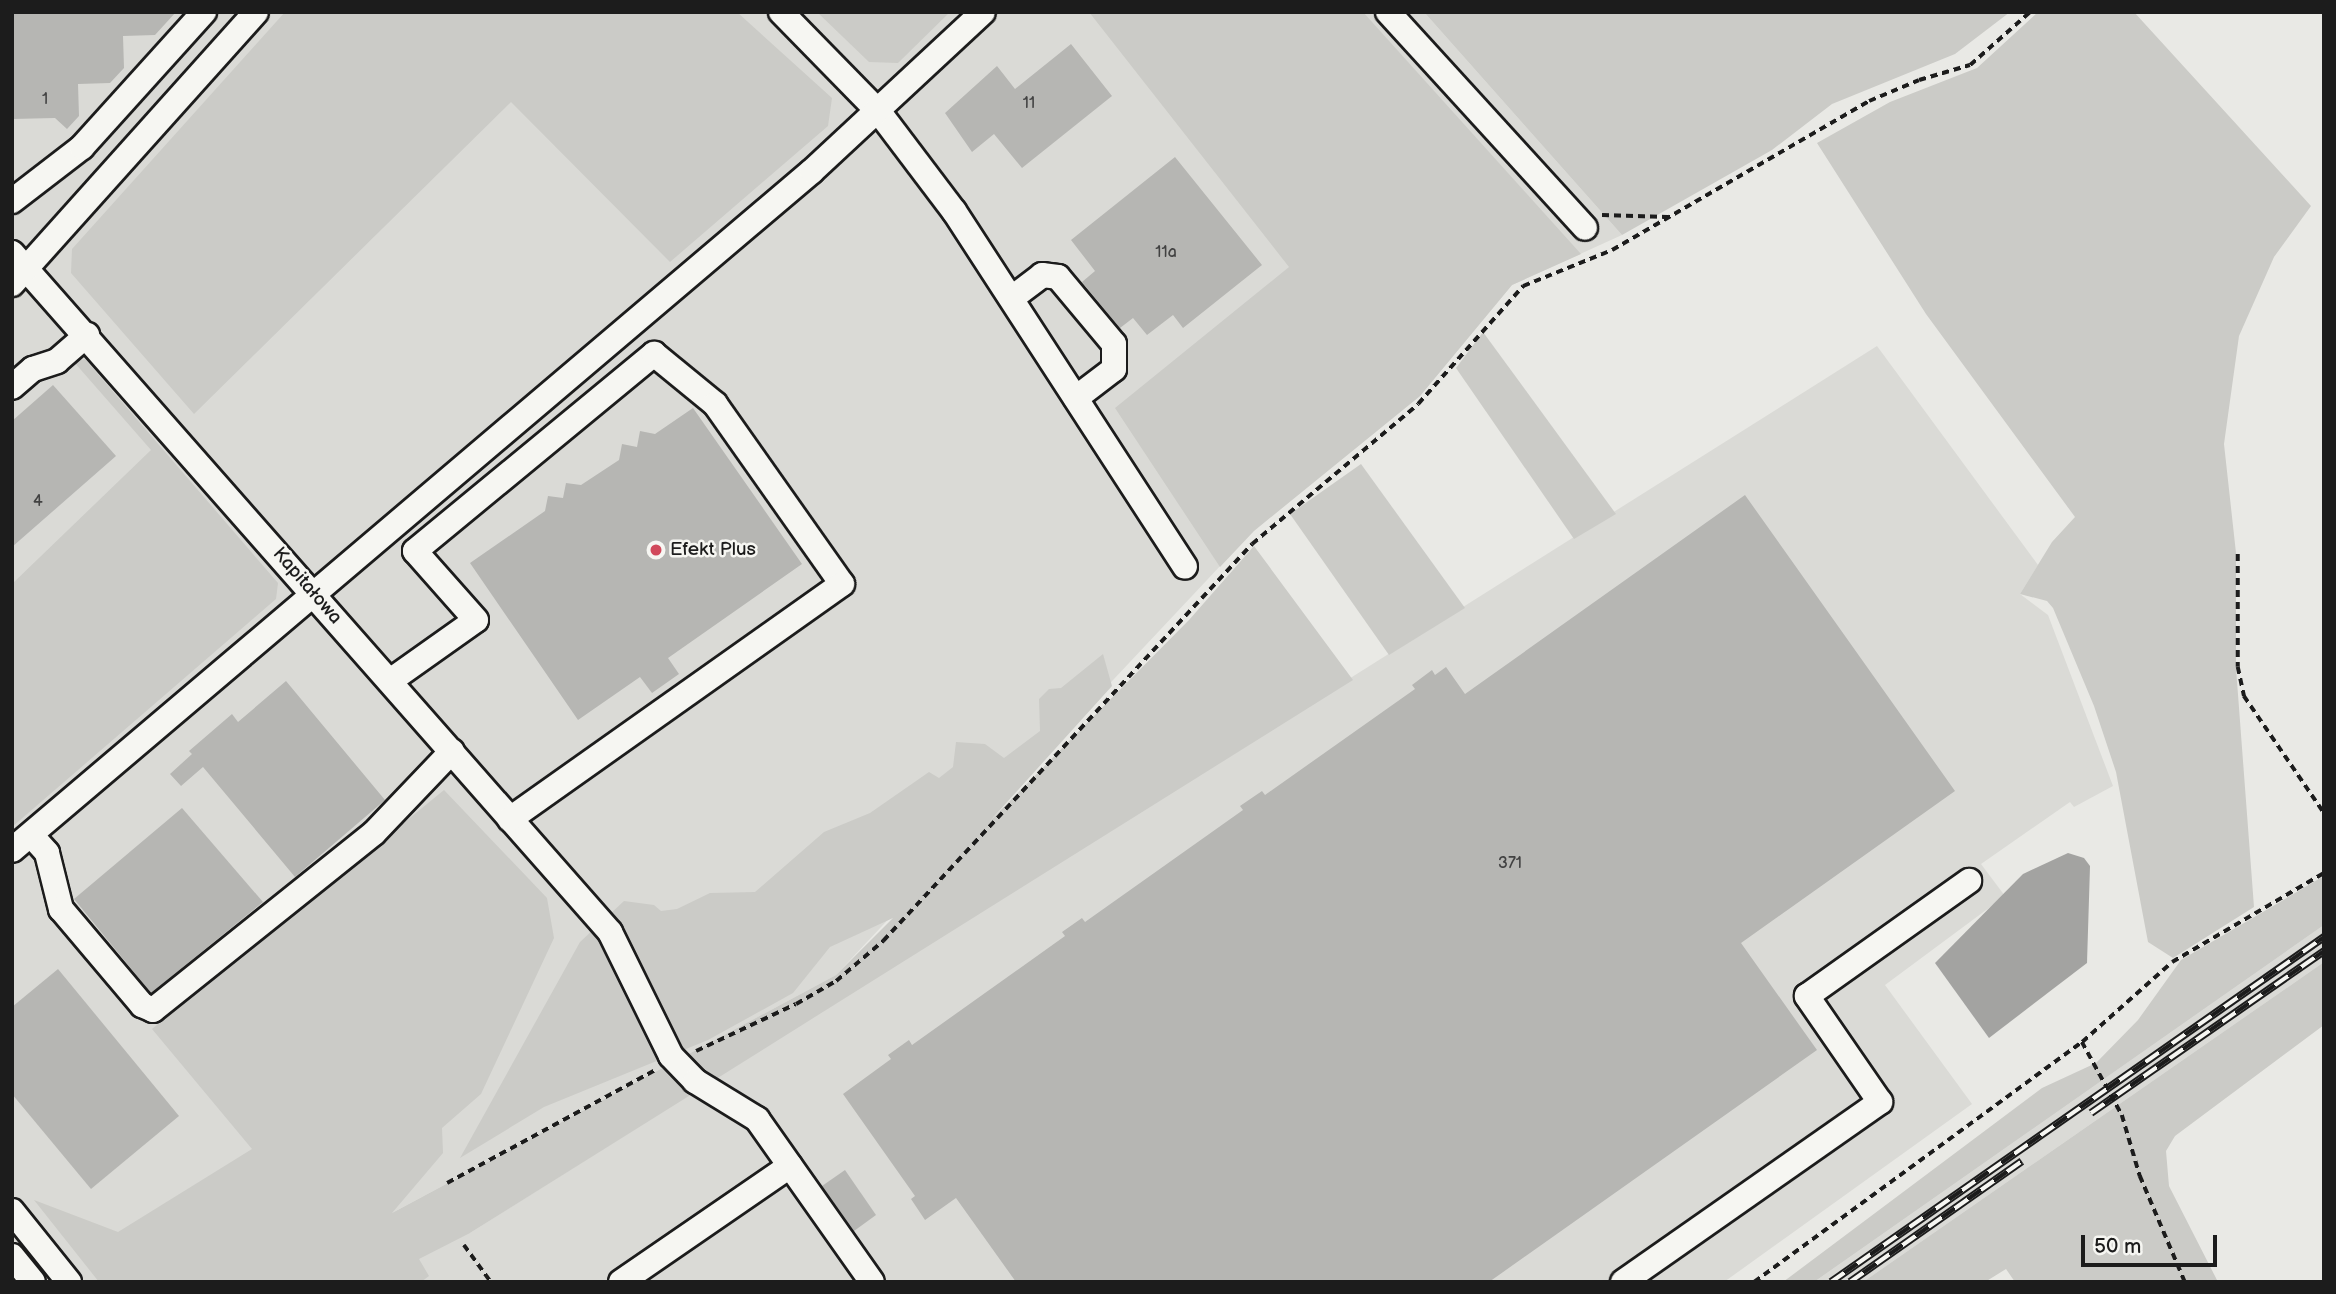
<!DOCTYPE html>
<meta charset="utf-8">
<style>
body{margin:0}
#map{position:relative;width:2336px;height:1294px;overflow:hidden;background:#e9e9e5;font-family:"Balsamiq Sans",sans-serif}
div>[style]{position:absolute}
.built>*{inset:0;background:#dadad6}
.green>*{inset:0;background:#cbcbc7}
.water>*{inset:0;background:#a3a3a1}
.building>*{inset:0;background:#b6b6b3}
.path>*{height:3.5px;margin-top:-1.75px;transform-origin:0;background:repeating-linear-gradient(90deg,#1c1c1c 0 7px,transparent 0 12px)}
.roads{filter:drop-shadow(2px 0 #1c1c1c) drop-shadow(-2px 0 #1c1c1c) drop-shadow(0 2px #1c1c1c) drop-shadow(0 -2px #1c1c1c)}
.minor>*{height:24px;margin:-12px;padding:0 12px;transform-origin:12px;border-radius:12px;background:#f6f6f2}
.rail>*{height:8px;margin-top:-4px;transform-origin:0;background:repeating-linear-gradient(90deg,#f6f6f2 0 16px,#1c1c1c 0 32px);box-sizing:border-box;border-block:2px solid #1c1c1c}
.dots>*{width:19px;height:19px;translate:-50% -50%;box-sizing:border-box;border:4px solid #f6f6f2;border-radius:50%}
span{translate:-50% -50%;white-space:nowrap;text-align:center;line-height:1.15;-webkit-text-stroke:5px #f6f6f2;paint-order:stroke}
.number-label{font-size:16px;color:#424242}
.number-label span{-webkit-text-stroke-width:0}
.poi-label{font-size:19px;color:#1c1c1c}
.left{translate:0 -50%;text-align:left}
.street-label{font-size:19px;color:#1c1c1c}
.frame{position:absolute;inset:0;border:14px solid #1c1c1c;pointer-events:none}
.scale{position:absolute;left:2081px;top:1235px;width:136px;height:32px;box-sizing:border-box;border:4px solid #1c1c1c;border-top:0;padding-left:9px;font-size:21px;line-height:24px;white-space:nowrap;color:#1c1c1c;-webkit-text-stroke:5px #f6f6f2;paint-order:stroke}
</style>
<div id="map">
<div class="built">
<div style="clip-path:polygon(12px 12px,1424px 12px,1622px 235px,1512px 285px,1420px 396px,1253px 531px,836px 975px,390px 1214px,470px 1233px,1877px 346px,2038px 565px,2020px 594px,2048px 615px,2113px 786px,2074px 807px,2070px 802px,1981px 864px,2005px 896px,1885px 985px,1972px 1104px,1724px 1282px,12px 1282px)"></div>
<div style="clip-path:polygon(2324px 925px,2324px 962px,1863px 1282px,1814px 1282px)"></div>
</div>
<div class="green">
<div style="clip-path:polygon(285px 12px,737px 12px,832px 98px,828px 126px,670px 262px,511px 102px,194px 414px,71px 273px,72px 249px)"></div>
<div style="clip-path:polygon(817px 12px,950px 12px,898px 63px,869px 62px)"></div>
<div style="clip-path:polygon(1089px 12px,1363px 12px,1581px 254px,1512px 285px,1420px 396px,1254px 531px,1220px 567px,1115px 408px,1289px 267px)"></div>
<div style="clip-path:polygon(1424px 12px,2010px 12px,1955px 54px,1832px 104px,1772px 150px,1622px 235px)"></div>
<div style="clip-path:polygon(2038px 12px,2134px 12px,2311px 206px,2274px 257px,2239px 336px,2224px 444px,2236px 553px,2236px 668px,2254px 907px,2173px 958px,2148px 942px,2116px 772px,2094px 706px,2053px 608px,2047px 601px,2020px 594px,2052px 542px,2075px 517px,1926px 314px,1817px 143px,1890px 102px,1977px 68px)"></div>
<div style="clip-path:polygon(1483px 332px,1616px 514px,1574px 539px,1456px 368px)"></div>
<div style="clip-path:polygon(85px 359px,278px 583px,276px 599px,12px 827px,12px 584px,151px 450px,74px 362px)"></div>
<div style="clip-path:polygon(1361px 464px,1465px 608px,1389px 655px,1290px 514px)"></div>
<div style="clip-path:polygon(1254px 546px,1353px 680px,470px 1233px,419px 1259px,429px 1276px,421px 1282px,99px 1282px,34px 1200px,118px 1232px,252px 1149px,152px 1029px,444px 790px,547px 898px,554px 938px,481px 1094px,442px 1128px,443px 1153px,392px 1213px,836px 975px,893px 918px,830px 947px,793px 993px,708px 1040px,544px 1107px,460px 1158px,580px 942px,624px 901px,654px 905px,661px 911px,677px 909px,710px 893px,755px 892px,824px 832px,870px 813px,929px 772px,939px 778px,953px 767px,956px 742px,985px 744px,1004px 758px,1040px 731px,1039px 699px,1049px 689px,1061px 688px,1103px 654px,1112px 686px,989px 822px,1189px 620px)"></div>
<div style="clip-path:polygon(2324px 876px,2324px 925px,1814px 1282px,1783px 1282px,2042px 1088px,2096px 1063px,2138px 1020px,2181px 960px)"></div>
<div style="clip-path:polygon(2324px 962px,2324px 1025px,2175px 1136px,2166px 1151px,2169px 1186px,2218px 1282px,2015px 1282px,2006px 1269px,1985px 1282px,1863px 1282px)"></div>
</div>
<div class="water">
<div style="clip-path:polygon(2068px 853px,2084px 858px,2090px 866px,2087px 963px,1989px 1038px,1935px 963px,2023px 874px)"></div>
</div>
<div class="building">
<div style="clip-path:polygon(12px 12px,176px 12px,155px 35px,123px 36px,124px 68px,110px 83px,78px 84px,79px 116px,67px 129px,55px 118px,12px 119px)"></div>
<div style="clip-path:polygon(1071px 44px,1112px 96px,1022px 168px,994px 134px,972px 152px,945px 113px,997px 66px,1015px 89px)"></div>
<div style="clip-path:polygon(1175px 157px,1262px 265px,1183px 328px,1173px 315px,1147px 335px,1133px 318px,1120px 328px,1082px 282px,1095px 271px,1071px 240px)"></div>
<div style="clip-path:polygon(53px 385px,116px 456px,12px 547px,12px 421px)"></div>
<div style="clip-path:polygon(693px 408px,802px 564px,668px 658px,679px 674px,652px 693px,640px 677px,578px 720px,470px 563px,545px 511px,548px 496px,563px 498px,566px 483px,581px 485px,619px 460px,622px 444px,637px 447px,640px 431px,655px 434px)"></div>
<div style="clip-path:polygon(1745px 495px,1955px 791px,1741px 943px,1817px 1050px,1489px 1282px,1016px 1282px,956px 1198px,925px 1220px,911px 1199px,915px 1196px,843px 1094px,891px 1059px,888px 1055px,909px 1040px,912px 1045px,1065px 936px,1062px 932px,1082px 918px,1085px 922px,1243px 810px,1240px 806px,1262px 791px,1265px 795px,1415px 689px,1412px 685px,1432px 670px,1435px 675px,1446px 667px,1465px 694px)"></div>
<div style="clip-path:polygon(286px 681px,385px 800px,295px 877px,203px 767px,181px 786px,170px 774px,192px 754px,189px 751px,232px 714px,238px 722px)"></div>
<div style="clip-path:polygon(182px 808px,263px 902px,151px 993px,74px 899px)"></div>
<div style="clip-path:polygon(58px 969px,179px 1116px,91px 1189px,12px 1094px,12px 1007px)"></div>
<div style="clip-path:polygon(845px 1170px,876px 1215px,854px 1231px,822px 1186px)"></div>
</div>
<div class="path">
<div style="left:1602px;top:215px;width:66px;rotate:1.7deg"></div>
<div style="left:2238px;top:554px;width:113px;rotate:90deg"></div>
<div style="left:2238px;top:667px;width:30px;rotate:78deg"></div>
<div style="left:2244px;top:696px;width:142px;rotate:55.6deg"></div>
<div style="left:2082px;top:1042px;width:83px;rotate:61.3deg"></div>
<div style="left:2122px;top:1115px;width:64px;rotate:73.6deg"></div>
<div style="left:2140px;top:1176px;width:115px;rotate:67deg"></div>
<div style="left:696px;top:1051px;width:110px;rotate:-25.2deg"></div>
<div style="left:796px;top:1004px;width:46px;rotate:-29.9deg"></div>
<div style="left:836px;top:981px;width:62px;rotate:-40.4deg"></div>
<div style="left:883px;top:941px;width:542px;rotate:-47.09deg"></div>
<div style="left:1252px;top:544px;width:217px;rotate:-40.1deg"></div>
<div style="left:1418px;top:404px;width:158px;rotate:-48.3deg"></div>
<div style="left:1523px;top:286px;width:96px;rotate:-22deg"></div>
<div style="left:1612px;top:250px;width:297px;rotate:-30.1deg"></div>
<div style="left:1869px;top:101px;width:54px;rotate:-22.8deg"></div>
<div style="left:1919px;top:80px;width:53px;rotate:-16.4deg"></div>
<div style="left:1970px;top:65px;width:80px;rotate:-41.5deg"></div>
<div style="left:447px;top:1183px;width:239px;rotate:-28.5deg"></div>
<div style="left:464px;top:1245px;width:46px;rotate:53.9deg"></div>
<div style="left:1754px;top:1282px;width:406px;rotate:-36.2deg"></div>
<div style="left:2082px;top:1042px;width:120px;rotate:-41.6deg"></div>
<div style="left:2172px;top:962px;width:176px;rotate:-30.4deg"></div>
</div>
<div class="roads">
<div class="minor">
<div style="left:781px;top:12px;width:140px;rotate:45.6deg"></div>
<div style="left:879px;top:112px;width:124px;rotate:52.9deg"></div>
<div style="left:954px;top:211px;width:424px;rotate:57deg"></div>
<div style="left:1388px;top:12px;width:292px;rotate:47.6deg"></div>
<div style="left:12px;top:201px;width:88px;rotate:-37.6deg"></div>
<div style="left:82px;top:147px;width:182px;rotate:-47.9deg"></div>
<div style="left:12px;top:253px;width:905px;rotate:48.63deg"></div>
<div style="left:610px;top:932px;width:138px;rotate:63.8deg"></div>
<div style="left:671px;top:1056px;width:35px;rotate:46deg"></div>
<div style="left:695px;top:1081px;width:73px;rotate:31.5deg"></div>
<div style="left:757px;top:1119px;width:199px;rotate:54.8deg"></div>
<div style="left:12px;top:284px;width:365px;rotate:-48.1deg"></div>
<div style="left:1012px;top:298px;width:38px;rotate:-37deg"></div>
<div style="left:1042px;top:275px;width:16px;rotate:7deg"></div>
<div style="left:1058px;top:277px;width:87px;rotate:50.1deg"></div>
<div style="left:1114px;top:344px;width:25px;rotate:90deg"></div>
<div style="left:1114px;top:369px;width:48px;rotate:142.7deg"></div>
<div style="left:12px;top:387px;width:28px;rotate:-41deg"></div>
<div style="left:33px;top:369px;width:25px;rotate:-18deg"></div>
<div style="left:57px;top:361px;width:40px;rotate:-41deg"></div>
<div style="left:390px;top:681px;width:105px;rotate:-35.3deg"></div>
<div style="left:476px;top:620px;width:92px;rotate:-131.5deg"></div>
<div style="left:415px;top:551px;width:310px;rotate:-39.5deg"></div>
<div style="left:654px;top:354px;width:79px;rotate:39.3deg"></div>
<div style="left:715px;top:404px;width:220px;rotate:54.8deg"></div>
<div style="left:842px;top:584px;width:407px;rotate:144.7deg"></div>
<div style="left:31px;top:835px;width:24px;rotate:48deg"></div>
<div style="left:47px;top:853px;width:58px;rotate:76deg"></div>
<div style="left:61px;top:909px;width:126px;rotate:49.8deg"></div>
<div style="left:142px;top:1005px;width:12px;rotate:24deg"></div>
<div style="left:153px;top:1010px;width:283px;rotate:-38.7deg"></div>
<div style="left:374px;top:833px;width:113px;rotate:-46.4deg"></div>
<div style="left:12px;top:850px;width:1049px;rotate:-40.32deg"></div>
<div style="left:812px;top:171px;width:233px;rotate:-42.9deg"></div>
<div style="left:12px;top:1211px;width:91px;rotate:51.2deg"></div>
<div style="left:12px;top:1256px;width:33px;rotate:51deg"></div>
<div style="left:621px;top:1282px;width:205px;rotate:-34.5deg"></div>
<div style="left:1623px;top:1282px;width:314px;rotate:-35deg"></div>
<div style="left:1880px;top:1102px;width:129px;rotate:-124.6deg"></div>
<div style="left:1807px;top:996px;width:199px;rotate:-35.4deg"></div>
</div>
</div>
<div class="rail">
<div style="left:2091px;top:1113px;width:284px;rotate:-34.8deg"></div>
<div style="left:1831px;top:1282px;width:602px;rotate:-34.98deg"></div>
<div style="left:1850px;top:1282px;width:210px;rotate:-35.1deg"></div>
</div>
<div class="dots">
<div style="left:656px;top:550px;background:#d1495b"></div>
</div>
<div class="number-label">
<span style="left:45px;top:100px">1</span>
<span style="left:1029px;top:104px">11</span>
<span style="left:1166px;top:253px">11a</span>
<span style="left:38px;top:502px">4</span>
<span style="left:1510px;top:864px">371</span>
</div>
<div class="poi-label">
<span class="left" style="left:670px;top:550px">Efekt Plus</span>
</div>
<div class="street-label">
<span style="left:307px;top:586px;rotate:49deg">Kapitałowa</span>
</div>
<div class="frame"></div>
<div class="scale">50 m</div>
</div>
